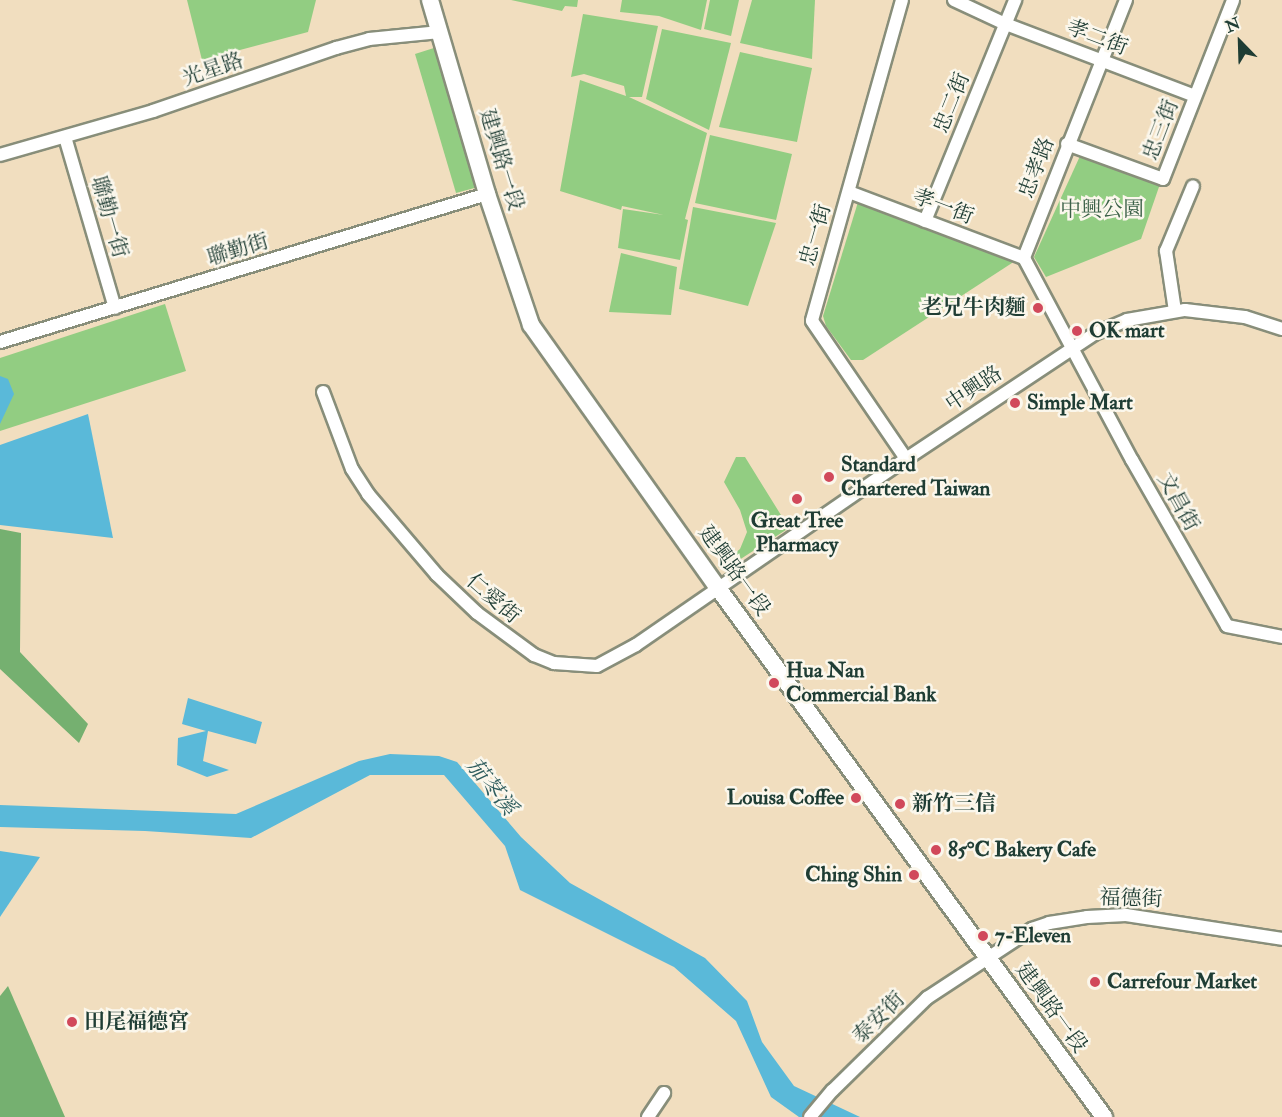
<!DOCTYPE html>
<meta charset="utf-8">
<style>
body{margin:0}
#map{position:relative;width:1282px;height:1117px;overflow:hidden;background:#f1debf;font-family:"IM FELL Double Pica","Noto Serif TC",serif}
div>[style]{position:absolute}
.green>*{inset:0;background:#92cd82}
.forest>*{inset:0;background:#75b070}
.water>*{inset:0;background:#5ab9d9}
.roads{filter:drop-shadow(2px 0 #888e7a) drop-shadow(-2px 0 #888e7a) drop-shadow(0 2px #888e7a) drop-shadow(0 -2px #888e7a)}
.street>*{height:12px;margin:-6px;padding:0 6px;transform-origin:6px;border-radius:6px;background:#fff}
.secondary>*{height:16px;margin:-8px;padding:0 8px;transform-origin:8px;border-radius:8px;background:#fff}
.dots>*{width:16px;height:16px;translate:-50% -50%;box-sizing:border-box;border:3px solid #fbf7ec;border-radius:50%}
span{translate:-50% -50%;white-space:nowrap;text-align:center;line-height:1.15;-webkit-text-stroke:5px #fbf7ec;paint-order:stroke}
.street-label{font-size:21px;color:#1f3d34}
.park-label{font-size:21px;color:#3c6148}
.poi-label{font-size:21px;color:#1f3d34;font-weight:700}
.right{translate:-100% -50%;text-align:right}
.left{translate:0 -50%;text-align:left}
.water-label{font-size:22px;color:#2e5c5d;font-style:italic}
.north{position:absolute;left:1210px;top:12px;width:60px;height:60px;-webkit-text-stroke:4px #fbf7ec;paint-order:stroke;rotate:337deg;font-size:16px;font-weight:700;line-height:24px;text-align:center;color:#1f3d34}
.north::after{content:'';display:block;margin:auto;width:21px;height:27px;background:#1f3d34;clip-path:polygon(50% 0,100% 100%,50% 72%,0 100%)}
</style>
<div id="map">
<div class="green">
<div style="clip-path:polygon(187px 0,316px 0,308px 32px,202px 60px)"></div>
<div style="clip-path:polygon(511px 0,578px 0,577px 7px,565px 6px,562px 11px)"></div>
<div style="clip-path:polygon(622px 0,707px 0,701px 30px,659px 16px,620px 12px)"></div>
<div style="clip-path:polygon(710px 0,739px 0,731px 36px,704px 29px)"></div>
<div style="clip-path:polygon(752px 0,815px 0,812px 59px,740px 43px)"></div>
<div style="clip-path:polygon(583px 14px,658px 26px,642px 97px,629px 97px,707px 133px,685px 219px,688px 220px,680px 260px,618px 248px,623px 209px,664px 215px,622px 206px,621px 210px,560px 191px,580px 80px,626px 96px,624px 86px,584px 74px,571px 77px)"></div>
<div style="clip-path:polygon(662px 29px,731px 43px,709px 130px,646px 99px)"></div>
<div style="clip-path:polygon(437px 47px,478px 187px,456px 193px,415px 54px)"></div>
<div style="clip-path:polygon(740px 52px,812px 68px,797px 142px,719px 127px)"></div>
<div style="clip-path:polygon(710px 135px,792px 154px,776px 220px,695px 203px)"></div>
<div style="clip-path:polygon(1080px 156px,1160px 184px,1141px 239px,1046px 277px,1034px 257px)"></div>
<div style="clip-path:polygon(858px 202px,1012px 259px,1012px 263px,863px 360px,851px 360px,826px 326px,823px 316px)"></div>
<div style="clip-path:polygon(693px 207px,776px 223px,748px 306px,679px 289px)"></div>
<div style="clip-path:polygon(621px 253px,677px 267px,671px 315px,609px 312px)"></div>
<div style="clip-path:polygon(165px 304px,186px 371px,0 431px,0 358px)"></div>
<div style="clip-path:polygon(736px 457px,745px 457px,789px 528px,725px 569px,718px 567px,740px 549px,747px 532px,740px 510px,724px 482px)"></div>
</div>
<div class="forest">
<div style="clip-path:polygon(0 529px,21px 533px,20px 652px,88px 724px,79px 743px,0 669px)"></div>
<div style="clip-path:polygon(8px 986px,65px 1117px,0 1117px,0 996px)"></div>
</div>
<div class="water">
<div style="clip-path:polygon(0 376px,8px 379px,14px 394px,0 424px)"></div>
<div style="clip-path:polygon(88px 414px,113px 538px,0 525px,0 445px)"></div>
<div style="clip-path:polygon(188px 698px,262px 722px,256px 744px,208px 731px,203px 761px,229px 770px,207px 777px,177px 765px,178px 738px,206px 731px,182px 724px)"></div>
<div style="clip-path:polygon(390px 754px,439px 756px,457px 762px,521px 837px,570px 883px,705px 958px,747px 1001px,762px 1042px,794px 1086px,860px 1117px,799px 1117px,771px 1097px,736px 1021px,674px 967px,520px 890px,505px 846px,444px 775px,370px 775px,251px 838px,145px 831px,0 827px,0 805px,236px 814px,359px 761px)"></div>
<div style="clip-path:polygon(0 851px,40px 857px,0 917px)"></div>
</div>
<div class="roads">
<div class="street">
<div style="left:902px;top:0;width:333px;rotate:105.7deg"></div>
<div style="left:812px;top:321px;width:167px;rotate:55.7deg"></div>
<div style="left:954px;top:0;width:54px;rotate:25.1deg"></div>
<div style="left:1003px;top:23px;width:205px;rotate:20.8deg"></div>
<div style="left:1126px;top:0;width:277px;rotate:111.6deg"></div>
<div style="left:1024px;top:258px;width:229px;rotate:61.9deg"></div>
<div style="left:1132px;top:460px;width:191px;rotate:60.2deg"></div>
<div style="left:1227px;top:626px;width:56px;rotate:11.3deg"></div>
<div style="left:65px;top:137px;width:178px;rotate:73.7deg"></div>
<div style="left:1067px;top:144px;width:102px;rotate:20deg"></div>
<div style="left:1163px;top:179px;width:192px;rotate:-68.6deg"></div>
<div style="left:0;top:155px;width:159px;rotate:-16deg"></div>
<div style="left:153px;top:111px;width:194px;rotate:-19deg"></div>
<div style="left:336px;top:48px;width:34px;rotate:-15deg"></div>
<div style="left:369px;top:39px;width:71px;rotate:-5.6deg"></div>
<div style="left:849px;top:192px;width:187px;rotate:20.7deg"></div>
<div style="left:925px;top:221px;width:239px;rotate:-67.8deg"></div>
<div style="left:1175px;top:311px;width:61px;rotate:-98.5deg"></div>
<div style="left:1166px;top:251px;width:70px;rotate:-67.4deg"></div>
<div style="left:0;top:342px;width:509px;rotate:-16.9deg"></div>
<div style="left:323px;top:392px;width:82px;rotate:69.4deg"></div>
<div style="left:352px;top:469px;width:30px;rotate:57deg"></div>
<div style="left:368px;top:494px;width:106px;rotate:49.6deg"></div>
<div style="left:437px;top:575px;width:55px;rotate:43.5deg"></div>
<div style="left:477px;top:613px;width:71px;rotate:36.4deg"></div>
<div style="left:534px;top:655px;width:22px;rotate:22deg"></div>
<div style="left:554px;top:663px;width:43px;rotate:4deg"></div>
<div style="left:597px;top:666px;width:44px;rotate:-28.3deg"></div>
<div style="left:636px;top:645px;width:328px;rotate:-34.6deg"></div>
<div style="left:906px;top:459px;width:226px;rotate:-33.6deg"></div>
<div style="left:1094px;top:334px;width:36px;rotate:-23deg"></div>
<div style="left:1127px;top:320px;width:59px;rotate:-9.8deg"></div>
<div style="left:1185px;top:310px;width:60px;rotate:6.7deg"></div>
<div style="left:1245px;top:317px;width:39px;rotate:18deg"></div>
<div style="left:648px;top:1117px;width:29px;rotate:-56deg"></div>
<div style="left:810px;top:1117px;width:35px;rotate:-50deg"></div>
<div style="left:833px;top:1090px;width:132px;rotate:-44.4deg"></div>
<div style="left:927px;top:998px;width:126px;rotate:-33.3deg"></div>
<div style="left:1032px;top:929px;width:18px;rotate:-19deg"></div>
<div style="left:1049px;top:923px;width:38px;rotate:-9deg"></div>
<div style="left:1087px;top:917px;width:39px;rotate:-3deg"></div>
<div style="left:1126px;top:915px;width:158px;rotate:8.7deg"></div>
</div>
<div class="secondary">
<div style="left:430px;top:0;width:202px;rotate:73.6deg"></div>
<div style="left:487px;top:194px;width:138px;rotate:71.4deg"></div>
<div style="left:531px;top:325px;width:323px;rotate:54.6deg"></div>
<div style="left:718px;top:588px;width:655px;rotate:53.88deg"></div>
</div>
</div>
<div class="dots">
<div style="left:1038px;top:308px;background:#d1495b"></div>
<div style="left:1077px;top:331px;background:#d1495b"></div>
<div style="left:1015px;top:403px;background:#d1495b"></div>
<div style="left:829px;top:477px;background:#d1495b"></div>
<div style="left:797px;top:499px;background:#d1495b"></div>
<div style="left:774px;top:683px;background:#d1495b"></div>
<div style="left:856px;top:798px;background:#d1495b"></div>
<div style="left:900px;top:804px;background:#d1495b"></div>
<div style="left:936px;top:850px;background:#d1495b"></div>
<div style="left:914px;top:875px;background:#d1495b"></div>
<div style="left:983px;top:936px;background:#d1495b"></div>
<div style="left:1095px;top:982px;background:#d1495b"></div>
<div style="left:72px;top:1022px;background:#d1495b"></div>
</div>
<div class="street-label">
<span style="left:1097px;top:38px;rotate:21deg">孝二街</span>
<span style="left:213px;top:70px;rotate:-19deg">光星路</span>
<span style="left:952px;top:103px;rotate:-68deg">忠二街</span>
<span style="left:1161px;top:130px;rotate:-69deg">忠三街</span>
<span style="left:501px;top:160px;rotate:73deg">建興路一段</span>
<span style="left:1037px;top:168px;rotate:-69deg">忠孝路</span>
<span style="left:943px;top:207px;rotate:21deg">孝一街</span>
<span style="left:109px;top:217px;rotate:74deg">聯勤一街</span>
<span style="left:816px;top:235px;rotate:-74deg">忠一街</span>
<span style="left:238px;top:250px;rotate:-17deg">聯勤街</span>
<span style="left:974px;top:389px;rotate:-34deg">中興路</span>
<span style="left:1178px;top:502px;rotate:61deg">文昌街</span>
<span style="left:734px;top:571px;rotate:54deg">建興路一段</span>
<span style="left:493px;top:599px;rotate:41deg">仁愛街</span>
<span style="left:1131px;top:899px;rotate:2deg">福德街</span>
<span style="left:1051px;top:1008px;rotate:54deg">建興路一段</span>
<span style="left:879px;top:1018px;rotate:-45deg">泰安街</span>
</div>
<div class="park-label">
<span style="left:1102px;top:210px">中興公園</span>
</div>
<div class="poi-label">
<span class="right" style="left:1026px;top:308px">老兄牛肉麵</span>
<span class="left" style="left:1089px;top:331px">OK mart</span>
<span class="left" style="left:1027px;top:403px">Simple Mart</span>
<span class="left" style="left:841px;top:477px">Standard<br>Chartered Taiwan</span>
<span style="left:797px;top:533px">Great Tree<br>Pharmacy</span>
<span class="left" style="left:786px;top:683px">Hua Nan<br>Commercial Bank</span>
<span class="right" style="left:844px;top:798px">Louisa Coffee</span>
<span class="left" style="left:912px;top:804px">新竹三信</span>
<span class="left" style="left:948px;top:850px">85°C Bakery Cafe</span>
<span class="right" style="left:902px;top:875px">Ching Shin</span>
<span class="left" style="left:995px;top:936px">7-Eleven</span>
<span class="left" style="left:1107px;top:982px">Carrefour Market</span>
<span class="left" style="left:84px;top:1022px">田尾福德宮</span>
</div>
<div class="water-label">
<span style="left:491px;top:787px;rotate:51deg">茄苳溪</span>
</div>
<div class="north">N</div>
</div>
